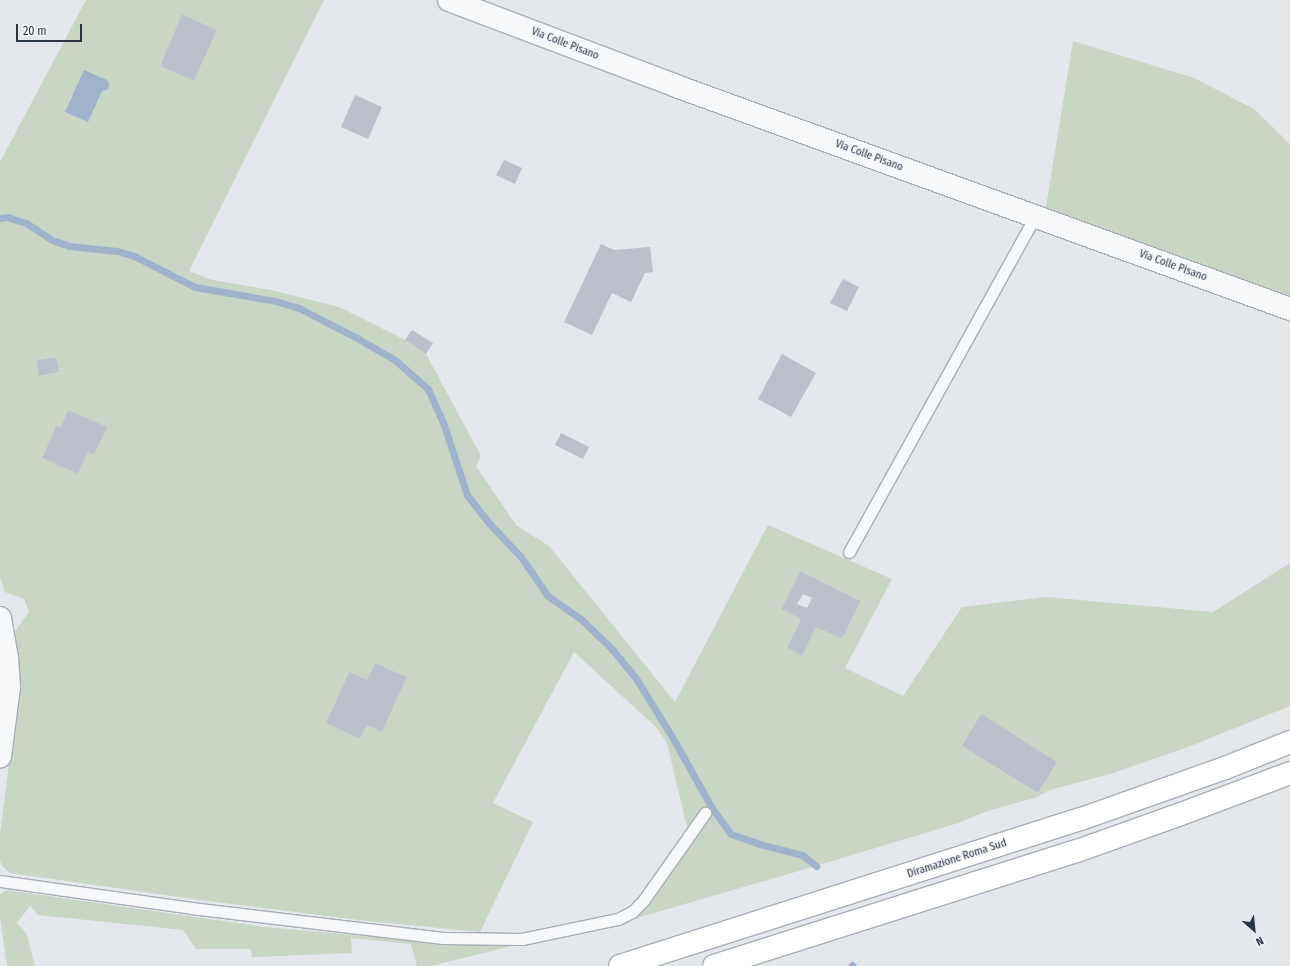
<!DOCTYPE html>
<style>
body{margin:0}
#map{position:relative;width:1290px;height:966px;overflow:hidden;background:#e4e7ec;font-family:"Fira Sans Condensed",sans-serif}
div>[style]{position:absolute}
.green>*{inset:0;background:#c9d6c5}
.water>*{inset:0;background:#9fb4cc}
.stream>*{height:7px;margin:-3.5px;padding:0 3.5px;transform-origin:3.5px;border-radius:3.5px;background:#9fb4cc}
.building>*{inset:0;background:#bbc0ca}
.roads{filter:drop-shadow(1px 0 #a9aeb7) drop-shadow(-1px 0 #a9aeb7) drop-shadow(0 1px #a9aeb7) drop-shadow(0 -1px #a9aeb7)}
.service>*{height:11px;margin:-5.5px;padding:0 5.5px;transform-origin:5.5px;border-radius:5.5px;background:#f7f8fa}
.minor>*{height:22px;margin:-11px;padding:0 11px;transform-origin:11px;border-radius:11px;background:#f7f8fa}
.motorway>*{height:22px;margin:-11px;padding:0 11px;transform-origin:11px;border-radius:11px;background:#fff}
span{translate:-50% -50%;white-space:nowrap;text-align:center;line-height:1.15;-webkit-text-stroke:3px #f4f6f9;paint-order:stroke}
.street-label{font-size:11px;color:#2b3445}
.north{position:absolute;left:1234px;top:910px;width:40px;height:40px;-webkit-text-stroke:3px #f4f6f9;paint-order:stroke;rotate:153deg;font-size:11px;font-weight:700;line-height:16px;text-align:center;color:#2b3445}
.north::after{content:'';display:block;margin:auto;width:14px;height:18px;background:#2b3445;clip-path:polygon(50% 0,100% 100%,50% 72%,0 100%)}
.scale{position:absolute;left:16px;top:24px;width:66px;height:18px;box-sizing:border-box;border:2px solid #2b3445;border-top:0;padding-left:5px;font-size:12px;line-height:14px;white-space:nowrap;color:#2b3445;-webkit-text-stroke:3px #f4f6f9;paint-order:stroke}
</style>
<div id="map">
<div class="green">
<div style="clip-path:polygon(evenodd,86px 0,324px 0,189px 271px,212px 280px,271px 290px,339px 307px,405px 340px,426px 354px,481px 456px,476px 466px,516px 525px,549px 546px,675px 702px,768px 525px,892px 579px,845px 668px,903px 696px,962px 607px,1046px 597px,1213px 612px,1290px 563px,1290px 706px,1188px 747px,1110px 774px,1050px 790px,1037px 797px,988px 811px,955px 824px,809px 868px,630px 920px,651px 899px,691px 844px,667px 743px,657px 728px,574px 652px,493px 803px,533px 822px,480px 932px,367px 921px,208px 901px,10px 873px,2px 866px,0 861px,0 833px,14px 727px,13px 634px,29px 612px,24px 599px,5px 592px,0 577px,0 162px,86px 0,182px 14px,217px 30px,194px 81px,160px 66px,182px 14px,86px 0,84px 70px,108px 82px,104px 91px,102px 91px,84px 70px,86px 0,56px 357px,59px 372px,40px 376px,37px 360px,56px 357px,86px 0,68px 410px,106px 427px,94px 455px,88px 452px,78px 474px,42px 458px,56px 427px,60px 428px,68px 410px,86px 0,800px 571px,861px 601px,842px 639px,816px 627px,802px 656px,787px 648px,801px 619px,781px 609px,800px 571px,86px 0,375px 663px,407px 677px,382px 732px,367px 725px,360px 739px,326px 723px,349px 672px,367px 680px,375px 663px,86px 0,981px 715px,1057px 762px,1038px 793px,962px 746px,981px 715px)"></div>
<div style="clip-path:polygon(1073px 41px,1194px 78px,1254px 109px,1290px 144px,1290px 301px,1046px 207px)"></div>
<div style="clip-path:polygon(6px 890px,265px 927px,434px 942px,512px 946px,431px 966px,417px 966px,411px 944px,351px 938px,352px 953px,252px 957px,251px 949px,196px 949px,183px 930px,38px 915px,30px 906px,17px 923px,27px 934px,35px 966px,7px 966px,0 916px,0 894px)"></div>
</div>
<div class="water">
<div style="clip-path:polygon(84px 70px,107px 80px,110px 85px,107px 90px,102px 91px,88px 122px,65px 112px)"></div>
</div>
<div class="stream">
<div style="left:0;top:218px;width:7px;rotate:-8deg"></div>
<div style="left:7px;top:217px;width:20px;rotate:18deg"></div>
<div style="left:26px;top:223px;width:31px;rotate:33deg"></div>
<div style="left:52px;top:240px;width:18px;rotate:19deg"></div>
<div style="left:69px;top:246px;width:48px;rotate:5.9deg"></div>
<div style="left:117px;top:251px;width:18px;rotate:16deg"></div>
<div style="left:134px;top:256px;width:68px;rotate:26.9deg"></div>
<div style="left:195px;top:287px;width:81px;rotate:9.9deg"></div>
<div style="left:275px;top:301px;width:25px;rotate:16deg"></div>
<div style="left:299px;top:308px;width:65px;rotate:27.3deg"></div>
<div style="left:357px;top:338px;width:44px;rotate:30.1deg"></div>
<div style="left:395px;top:360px;width:44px;rotate:41.3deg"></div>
<div style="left:428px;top:389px;width:39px;rotate:66deg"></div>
<div style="left:444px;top:425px;width:74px;rotate:71.8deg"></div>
<div style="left:467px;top:495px;width:34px;rotate:52deg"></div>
<div style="left:488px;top:522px;width:48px;rotate:46.7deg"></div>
<div style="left:521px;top:557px;width:47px;rotate:55.3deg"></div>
<div style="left:548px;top:596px;width:42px;rotate:35.2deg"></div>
<div style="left:582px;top:620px;width:42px;rotate:44deg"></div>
<div style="left:612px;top:649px;width:40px;rotate:51deg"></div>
<div style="left:637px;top:680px;width:65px;rotate:58.3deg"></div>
<div style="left:671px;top:735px;width:84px;rotate:60.7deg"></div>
<div style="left:712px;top:808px;width:32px;rotate:54deg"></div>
<div style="left:731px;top:834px;width:34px;rotate:19deg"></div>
<div style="left:763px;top:845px;width:40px;rotate:14.4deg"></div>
<div style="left:802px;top:855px;width:18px;rotate:38deg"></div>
<div style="left:852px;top:965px;width:1px;rotate:45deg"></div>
</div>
<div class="building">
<div style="clip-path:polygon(182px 14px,217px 30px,194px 81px,160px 66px)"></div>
<div style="clip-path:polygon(355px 95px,382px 107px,368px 139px,341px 127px)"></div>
<div style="clip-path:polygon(504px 160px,522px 168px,515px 184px,496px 175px)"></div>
<div style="clip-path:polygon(601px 244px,614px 250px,650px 247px,653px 272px,645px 273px,631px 302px,612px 293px,592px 335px,564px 322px)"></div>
<div style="clip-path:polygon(843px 279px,859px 287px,847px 311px,830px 303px)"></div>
<div style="clip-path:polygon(412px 330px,433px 343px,426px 354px,405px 340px)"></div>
<div style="clip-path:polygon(782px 354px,816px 373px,791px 417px,758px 399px)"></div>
<div style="clip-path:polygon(56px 357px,59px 372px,39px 376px,37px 360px)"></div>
<div style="clip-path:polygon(68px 410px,107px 427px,94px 455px,88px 452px,78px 474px,42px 458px,56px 426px,60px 428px)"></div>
<div style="clip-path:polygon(561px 433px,589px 447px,583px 459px,555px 445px)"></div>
<div style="clip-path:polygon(evenodd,800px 571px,861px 601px,842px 639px,816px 627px,802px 656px,787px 648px,801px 619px,781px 609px,800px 571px,803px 594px,812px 598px,807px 608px,797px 604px,803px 594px)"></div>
<div style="clip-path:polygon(375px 663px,407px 677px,382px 732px,367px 725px,360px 739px,326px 723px,349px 672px,367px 680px)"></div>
<div style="clip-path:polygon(981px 714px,1057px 762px,1038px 793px,962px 746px)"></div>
</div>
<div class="roads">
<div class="service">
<div style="left:849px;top:552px;width:384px;rotate:-61deg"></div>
<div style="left:0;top:881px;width:193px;rotate:8deg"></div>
<div style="left:191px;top:908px;width:254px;rotate:6.8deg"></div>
<div style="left:443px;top:938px;width:79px;rotate:0.7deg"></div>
<div style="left:522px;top:939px;width:98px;rotate:-11.8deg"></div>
<div style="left:618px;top:919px;width:16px;rotate:-27deg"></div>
<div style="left:632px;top:912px;width:16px;rotate:-45deg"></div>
<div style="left:643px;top:901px;width:108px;rotate:-54.8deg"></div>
</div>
<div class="minor">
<div style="left:449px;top:0;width:243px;rotate:20.7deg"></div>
<div style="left:676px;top:86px;width:653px;rotate:19.96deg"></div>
<div style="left:0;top:618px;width:41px;rotate:80.1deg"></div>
<div style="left:7px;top:658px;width:29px;rotate:86deg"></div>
<div style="left:9px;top:687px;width:70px;rotate:97.4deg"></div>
</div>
<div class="motorway">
<div style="left:620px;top:966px;width:484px;rotate:-17.7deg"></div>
<div style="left:1081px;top:819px;width:153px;rotate:-19.5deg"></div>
<div style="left:1225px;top:768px;width:70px;rotate:-21.8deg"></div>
<div style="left:714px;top:966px;width:381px;rotate:-17.6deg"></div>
<div style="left:1077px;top:851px;width:110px;rotate:-19.6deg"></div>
<div style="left:1181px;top:814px;width:116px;rotate:-20.6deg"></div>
</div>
</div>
<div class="street-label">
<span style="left:565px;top:44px;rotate:21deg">Via Colle Pisano</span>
<span style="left:869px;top:156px;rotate:20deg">Via Colle Pisano</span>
<span style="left:1173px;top:266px;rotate:20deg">Via Colle Pisano</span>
<span style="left:957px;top:859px;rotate:-18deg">Diramazione Roma Sud</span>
</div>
<div class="north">N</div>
<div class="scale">20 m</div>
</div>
